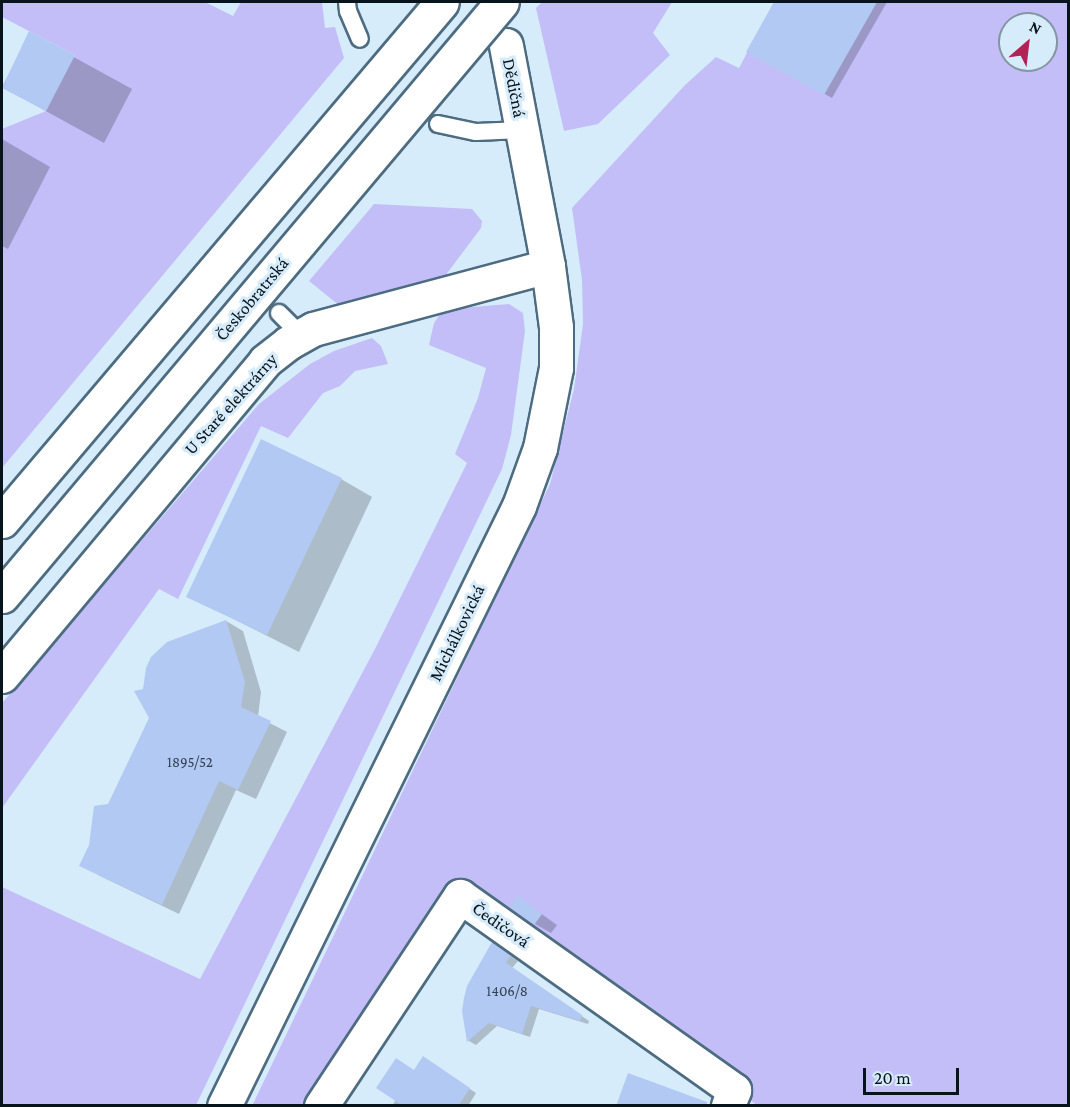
<!DOCTYPE html>
<meta charset="utf-8">
<style>
body{margin:0}
#map{position:relative;width:1070px;height:1107px;overflow:hidden;background:#d7ecfa;font-family:"Crimson Pro",serif}
div>[style]{position:absolute}
.green>*{inset:0;background:#c3bef8}
.shadow>*{inset:0;background:#0003}
.building>*{inset:0;background:#b2c9f3}
.roads{filter:drop-shadow(2px 0 #4d6c81) drop-shadow(-2px 0 #4d6c81) drop-shadow(0 2px #4d6c81) drop-shadow(0 -2px #4d6c81)}
.lane>*{height:16px;margin:-8px;padding:0 8px;transform-origin:8px;border-radius:8px;background:#fff}
.street>*{height:33px;margin:-16.5px;padding:0 16.5px;transform-origin:16.5px;border-radius:16.5px;background:#fff}
.bridges{filter:drop-shadow(2px 0 #4d6c81) drop-shadow(-2px 0 #4d6c81) drop-shadow(0 2px #4d6c81) drop-shadow(0 -2px #4d6c81)}
.secondary-bridge>*{height:33px;margin:-16.5px;padding:0 16.5px;transform-origin:16.5px;border-radius:16.5px;background:#fff}
span{translate:-50% -50%;white-space:nowrap;text-align:center;line-height:1.15;-webkit-text-stroke:6px #d7ecfa;paint-order:stroke}
.number-label{font-size:15px;color:#324152}
.number-label span{-webkit-text-stroke-width:0}
.street-label{font-size:18px;color:#07141c}
.frame{position:absolute;inset:0;border:3px solid #07141c;pointer-events:none}
.north{position:absolute;left:998px;top:12px;width:60px;height:60px;box-sizing:border-box;background:#d7ecfa;border:2px solid #8496a1;border-radius:50%;rotate:28deg;font-size:16px;font-weight:700;line-height:24px;text-align:center;color:#07141c}
.north::after{content:'';display:block;margin:auto;width:21px;height:27px;background:#b12256;clip-path:polygon(50% 0,100% 100%,50% 72%,0 100%)}
.scale{position:absolute;left:863px;top:1068px;width:96px;height:27px;box-sizing:border-box;border:3px solid #07141c;border-top:0;padding-left:8px;font-size:18px;line-height:21px;white-space:nowrap;color:#07141c;-webkit-text-stroke:4px #d7ecfa;paint-order:stroke}
</style>
<div id="map">
<div class="green">
<div style="clip-path:polygon(2px 2px,205px 2px,233px 16px,241px 2px,322px 2px,325px 28px,335px 27px,344px 58px,2px 468px,2px 129px,46px 111px,75px 55px,2px 17px)"></div>
<div style="clip-path:polygon(542px 2px,672px 2px,653px 33px,670px 55px,598px 124px,564px 131px,536px 8px)"></div>
<div style="clip-path:polygon(evenodd,774px 2px,1068px 2px,1068px 1105px,757px 1105px,450px 889px,304px 1105px,252px 1106px,550px 484px,574px 389px,583px 324px,582px 280px,572px 208px,685px 85px,716px 57px,739px 68px,774px 2px,1010px 24px,1046px 24px,1046px 60px,1010px 60px,1010px 24px)"></div>
<div style="clip-path:polygon(374px 204px,472px 209px,482px 221px,481px 228px,445px 276px,340px 306px,309px 281px)"></div>
<div style="clip-path:polygon(509px 304px,523px 313px,525px 331px,511px 435px,502px 469px,196px 1105px,2px 1106px,2px 887px,200px 979px,376px 647px,467px 463px,455px 454px,478px 398px,486px 368px,429px 345px,434px 323px,440px 314px,448px 309px)"></div>
<div style="clip-path:polygon(372px 338px,381px 346px,388px 364px,355px 371px,340px 386px,323px 393px,288px 438px,261px 426px,178px 599px,159px 589px,2px 808px,2px 703px,259px 404px,310px 364px,334px 351px)"></div>
</div>
<div class="shadow">
<div style="clip-path:polygon(776px 2px,887px 2px,832px 98px,748px 51px)"></div>
<div style="clip-path:polygon(30px 33px,132px 89px,104px 143px,2px 87px)"></div>
<div style="clip-path:polygon(2px 139px,50px 167px,8px 249px,2px 246px)"></div>
<div style="clip-path:polygon(341px 479px,372px 497px,299px 652px,188px 596px)"></div>
<div style="clip-path:polygon(226px 621px,243px 631px,261px 692px,258px 717px,287px 732px,256px 799px,236px 790px,179px 914px,98px 875px,150px 718px,144px 690px)"></div>
<div style="clip-path:polygon(518px 897px,557px 925px,551px 933px,535px 924px)"></div>
<div style="clip-path:polygon(500px 948px,518px 961px,512px 968px,589px 1021px,588px 1024px,539px 1009px,530px 1037px,497px 1026px,476px 1045px,469px 1041px,464px 1011px)"></div>
<div style="clip-path:polygon(431px 1063px,476px 1093px,468px 1106px,392px 1106px,414px 1072px)"></div>
</div>
<div class="building">
<div style="clip-path:polygon(774px 2px,877px 2px,824px 95px,746px 52px)"></div>
<div style="clip-path:polygon(29px 31px,75px 55px,46px 111px,2px 88px)"></div>
<div style="clip-path:polygon(261px 439px,342px 478px,267px 635px,186px 597px)"></div>
<div style="clip-path:polygon(226px 620px,245px 682px,241px 707px,271px 721px,238px 790px,219px 781px,162px 905px,79px 866px,89px 845px,94px 806px,108px 804px,149px 718px,134px 691px,143px 689px,146px 668px,151px 657px,167px 642px)"></div>
<div style="clip-path:polygon(517px 895px,542px 914px,534px 925px,510px 908px)"></div>
<div style="clip-path:polygon(492px 942px,511px 955px,506px 963px,582px 1015px,580px 1021px,531px 1006px,522px 1034px,489px 1023px,467px 1042px,462px 1011px,464px 998px,467px 986px)"></div>
<div style="clip-path:polygon(423px 1056px,470px 1088px,458px 1106px,403px 1106px,376px 1088px,396px 1058px,414px 1070px)"></div>
<div style="clip-path:polygon(628px 1073px,707px 1102px,707px 1106px,616px 1106px)"></div>
</div>
<div class="roads">
<div class="lane">
<div style="left:347px;top:2px;width:9px;rotate:84deg"></div>
<div style="left:348px;top:11px;width:30px;rotate:67deg"></div>
<div style="left:438px;top:124px;width:39px;rotate:12deg"></div>
<div style="left:476px;top:132px;width:46px;rotate:-2.5deg"></div>
<div style="left:279px;top:313px;width:33px;rotate:45deg"></div>
</div>
<div class="street">
<div style="left:2px;top:676px;width:410px;rotate:-50.1deg"></div>
<div style="left:265px;top:361px;width:29px;rotate:-38deg"></div>
<div style="left:288px;top:343px;width:29px;rotate:-29deg"></div>
<div style="left:313px;top:329px;width:243px;rotate:-15deg"></div>
<div style="left:224px;top:1106px;width:669px;rotate:-63.82deg"></div>
<div style="left:519px;top:506px;width:62px;rotate:-70.1deg"></div>
<div style="left:540px;top:448px;width:82px;rotate:-78.7deg"></div>
<div style="left:556px;top:368px;width:41px;rotate:-90deg"></div>
<div style="left:556px;top:327px;width:62px;rotate:-97.5deg"></div>
<div style="left:548px;top:266px;width:225px;rotate:-100.8deg"></div>
<div style="left:321px;top:1106px;width:252px;rotate:-56.5deg"></div>
<div style="left:460px;top:896px;width:336px;rotate:35.3deg"></div>
<div style="left:734px;top:1090px;width:17px;rotate:111deg"></div>
</div>
</div>
<div class="bridges">
<div class="secondary-bridge">
<div style="left:2px;top:521px;width:680px;rotate:-49.71deg"></div>
<div style="left:2px;top:596px;width:776px;rotate:-49.91deg"></div>
</div>
</div>
<div class="number-label">
<span style="left:190px;top:763px">1895/52</span>
<span style="left:507px;top:992px">1406/8</span>
</div>
<div class="street-label">
<span style="left:514px;top:88px;rotate:79deg">Dědičná</span>
<span style="left:252px;top:299px;rotate:-50deg">Českobratrská</span>
<span style="left:231px;top:404px;rotate:-48deg">U Staré elektrárny</span>
<span style="left:457px;top:633px;rotate:-64deg">Michálkovická</span>
<span style="left:501px;top:925px;rotate:35deg">Čedičová</span>
</div>
<div class="frame"></div>
<div class="north">N</div>
<div class="scale">20 m</div>
</div>
